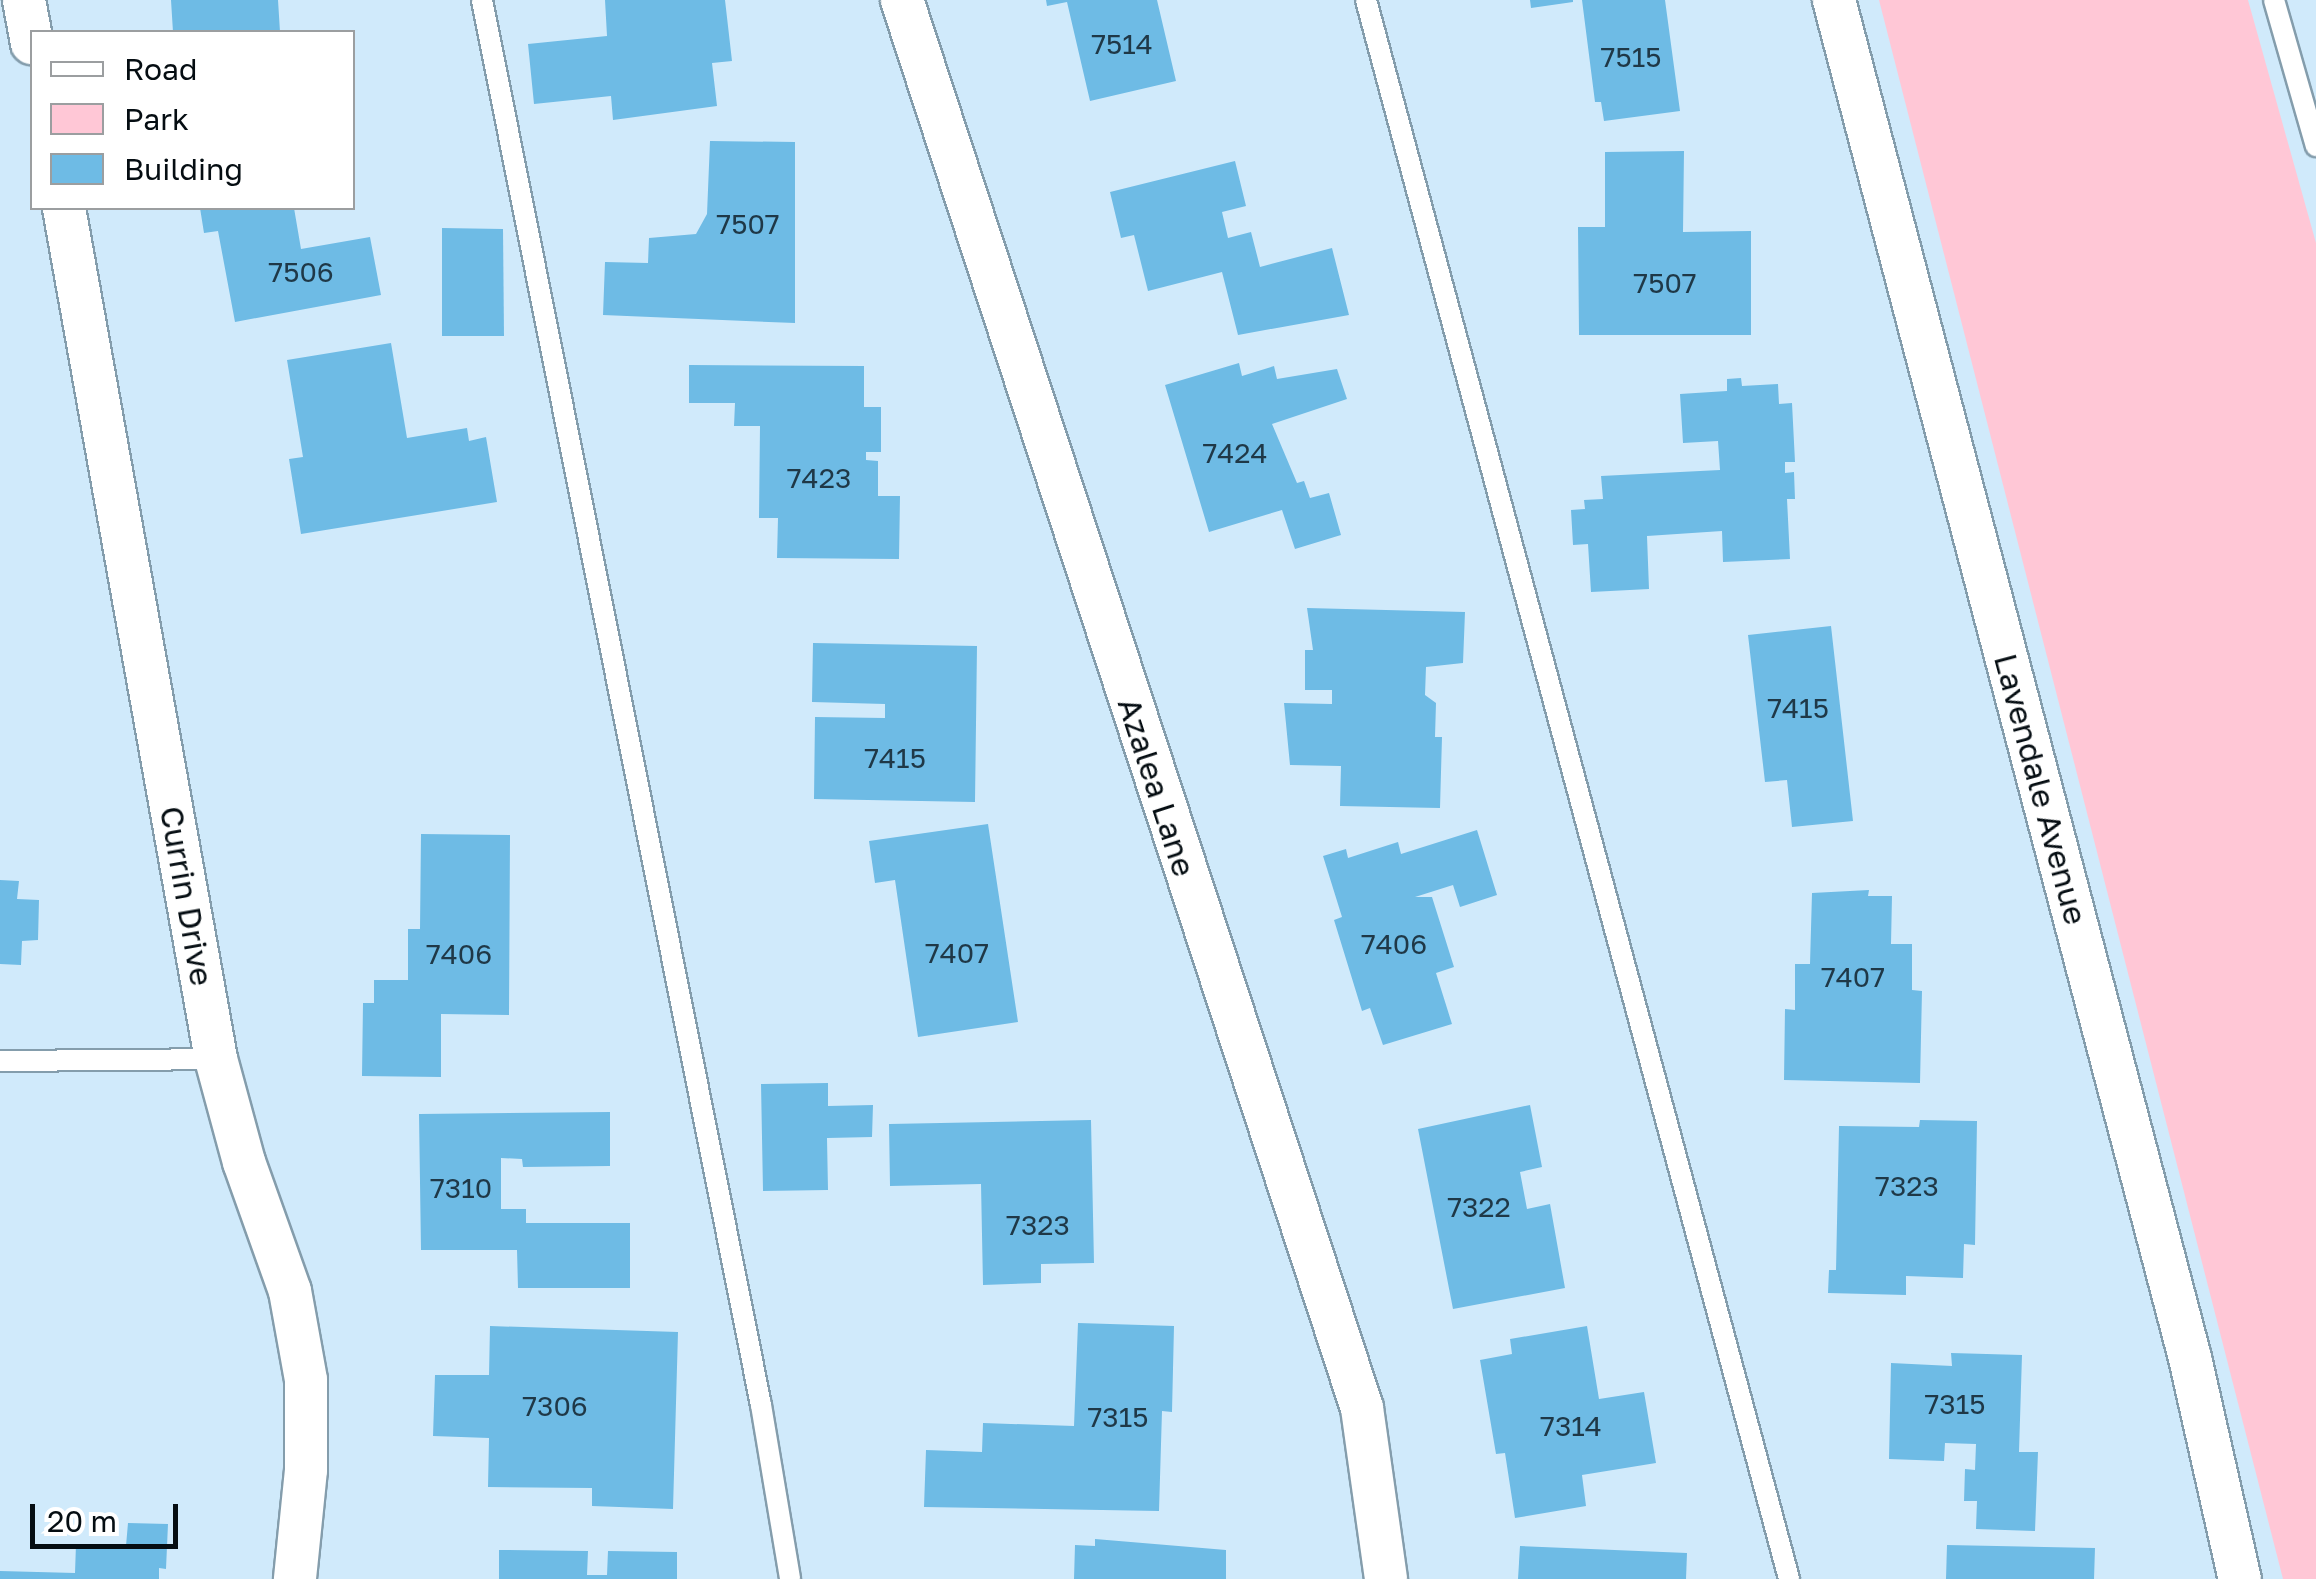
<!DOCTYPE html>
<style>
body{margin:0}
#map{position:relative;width:2316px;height:1579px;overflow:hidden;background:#d0eafb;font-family:"Golos Text",sans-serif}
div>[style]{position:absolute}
.green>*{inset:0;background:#ffc7d6}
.building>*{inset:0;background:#6ebbe5}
.roads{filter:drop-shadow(2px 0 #849dac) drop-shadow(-2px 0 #849dac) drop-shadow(0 2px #849dac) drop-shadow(0 -2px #849dac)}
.service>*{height:20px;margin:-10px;padding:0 10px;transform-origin:10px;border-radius:10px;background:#fff}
.minor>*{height:42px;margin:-21px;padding:0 21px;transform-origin:21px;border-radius:21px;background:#fff}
span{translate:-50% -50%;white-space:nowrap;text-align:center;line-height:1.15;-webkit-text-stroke:8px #fff;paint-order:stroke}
.number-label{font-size:28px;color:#1f3847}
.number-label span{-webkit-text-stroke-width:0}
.street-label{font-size:32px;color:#050d12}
.legend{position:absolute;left:30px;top:30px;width:325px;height:180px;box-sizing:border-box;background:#fff;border:2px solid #9b9ea0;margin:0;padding:12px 18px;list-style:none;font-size:30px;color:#050d12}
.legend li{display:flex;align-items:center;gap:20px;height:50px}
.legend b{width:50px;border:2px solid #9b9ea0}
.scale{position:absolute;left:30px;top:1504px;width:148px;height:45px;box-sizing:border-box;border:5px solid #050d12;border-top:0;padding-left:12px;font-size:30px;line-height:35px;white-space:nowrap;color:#050d12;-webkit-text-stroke:8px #fff;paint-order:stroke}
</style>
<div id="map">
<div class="green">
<div style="clip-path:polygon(1879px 0,2248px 0,2316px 243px,2316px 1579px,2283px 1579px)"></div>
</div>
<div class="building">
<div style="clip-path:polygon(171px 0,278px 0,280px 32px,173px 32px)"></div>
<div style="clip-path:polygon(605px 0,725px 0,732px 61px,712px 63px,717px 106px,613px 120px,611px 96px,534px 104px,528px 44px,607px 36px)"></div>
<div style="clip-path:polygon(1046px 0,1157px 0,1176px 81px,1090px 101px,1067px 2px,1047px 6px)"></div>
<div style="clip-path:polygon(1530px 0,1573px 0,1573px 2px,1531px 8px)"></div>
<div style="clip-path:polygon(1582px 0,1665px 0,1680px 111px,1604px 121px,1601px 102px,1595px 102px)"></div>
<div style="clip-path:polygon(710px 141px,795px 142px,795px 323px,603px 315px,605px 262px,648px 263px,649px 238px,696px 234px,707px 214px)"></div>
<div style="clip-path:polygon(1684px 151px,1683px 232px,1751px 231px,1751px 335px,1579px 335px,1578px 227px,1605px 227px,1605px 152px)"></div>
<div style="clip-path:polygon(1235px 161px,1246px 206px,1222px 212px,1228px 238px,1251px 232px,1260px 267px,1332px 248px,1349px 315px,1238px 335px,1222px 272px,1148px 291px,1134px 235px,1121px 238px,1110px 192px)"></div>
<div style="clip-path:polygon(200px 208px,294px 208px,301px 249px,370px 237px,381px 295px,235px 322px,218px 231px,204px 233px)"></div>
<div style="clip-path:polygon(442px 228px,503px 229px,504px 336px,442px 336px)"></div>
<div style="clip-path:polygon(391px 343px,407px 438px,467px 428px,469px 441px,486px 437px,497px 502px,301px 534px,289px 459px,303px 457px,287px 360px)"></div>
<div style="clip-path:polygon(1239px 363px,1242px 376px,1274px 366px,1277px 379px,1337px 369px,1347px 399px,1272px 424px,1297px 483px,1304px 481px,1310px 498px,1329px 493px,1341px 535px,1295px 549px,1282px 510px,1209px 532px,1165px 385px)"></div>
<div style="clip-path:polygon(689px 365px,864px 366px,864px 407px,881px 407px,881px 452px,866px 452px,866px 460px,878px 461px,878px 496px,900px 496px,899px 559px,777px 558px,778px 518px,759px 518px,760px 426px,734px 426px,735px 403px,689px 403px)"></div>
<div style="clip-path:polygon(1741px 378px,1742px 386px,1778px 384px,1779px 404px,1792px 403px,1795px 462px,1785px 462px,1785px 473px,1794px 472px,1795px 499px,1787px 499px,1790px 559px,1723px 562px,1722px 531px,1647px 536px,1649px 589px,1591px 592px,1588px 544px,1573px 545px,1571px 510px,1585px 509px,1584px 500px,1603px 499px,1601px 476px,1720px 470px,1718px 441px,1683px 443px,1680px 394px,1727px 391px,1727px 379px)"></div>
<div style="clip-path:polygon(1307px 608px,1465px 612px,1463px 663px,1426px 667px,1425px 695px,1436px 703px,1435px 737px,1442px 737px,1440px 808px,1340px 806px,1341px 766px,1290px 765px,1284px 703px,1332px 704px,1332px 690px,1305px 690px,1305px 650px,1313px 650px)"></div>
<div style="clip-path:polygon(1831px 626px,1853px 821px,1792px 827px,1787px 780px,1765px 782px,1748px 635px)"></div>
<div style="clip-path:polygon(813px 643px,977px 646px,975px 802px,814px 799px,815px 717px,885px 718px,885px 704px,812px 702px)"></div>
<div style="clip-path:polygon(988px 824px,1018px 1022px,918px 1037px,895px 880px,875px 883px,869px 841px)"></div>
<div style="clip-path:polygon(1477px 830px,1497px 895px,1460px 907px,1453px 885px,1415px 897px,1432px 897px,1454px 967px,1436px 973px,1452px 1024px,1383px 1045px,1370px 1008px,1362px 1011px,1334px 920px,1342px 917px,1323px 856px,1346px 849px,1348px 858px,1398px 842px,1401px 854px)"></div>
<div style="clip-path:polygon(421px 834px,510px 835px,509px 1015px,441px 1014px,441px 1077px,362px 1076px,363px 1003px,374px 1003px,374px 980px,408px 980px,408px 929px,420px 929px)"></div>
<div style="clip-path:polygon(0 880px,19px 881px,17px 899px,39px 900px,38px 940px,22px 941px,21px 965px,0 964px)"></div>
<div style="clip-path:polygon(1869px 890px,1868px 896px,1892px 896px,1891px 944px,1912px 944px,1912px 990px,1922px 991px,1920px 1083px,1784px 1080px,1785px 1009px,1795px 1010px,1795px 964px,1810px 964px,1812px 893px)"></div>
<div style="clip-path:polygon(828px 1083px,828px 1106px,873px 1105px,872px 1137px,827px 1138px,828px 1190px,763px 1191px,761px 1084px)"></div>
<div style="clip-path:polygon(1530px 1105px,1542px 1167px,1520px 1172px,1527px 1209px,1550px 1204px,1565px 1288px,1453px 1309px,1418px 1129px)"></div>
<div style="clip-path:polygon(610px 1112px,610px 1166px,523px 1167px,522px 1159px,501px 1158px,501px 1209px,526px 1209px,526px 1223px,630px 1223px,630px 1288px,518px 1288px,517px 1250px,421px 1250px,419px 1114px)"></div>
<div style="clip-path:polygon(1091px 1120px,1094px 1263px,1041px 1264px,1041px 1283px,983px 1285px,981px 1184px,890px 1186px,889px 1124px)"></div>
<div style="clip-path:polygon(1920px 1120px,1977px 1121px,1975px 1245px,1964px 1244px,1963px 1278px,1906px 1276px,1906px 1295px,1828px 1293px,1829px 1270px,1836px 1270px,1839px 1126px,1919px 1127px)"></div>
<div style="clip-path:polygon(1078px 1323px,1174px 1326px,1172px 1412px,1162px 1411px,1159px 1511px,924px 1507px,926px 1450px,982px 1452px,983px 1423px,1074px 1426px)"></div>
<div style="clip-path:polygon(490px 1326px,678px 1332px,673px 1509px,592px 1506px,592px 1488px,488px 1487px,489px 1438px,433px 1436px,435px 1375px,489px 1375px)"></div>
<div style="clip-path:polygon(1587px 1326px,1599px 1399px,1644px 1392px,1656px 1463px,1582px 1475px,1586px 1506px,1515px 1518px,1505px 1453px,1496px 1454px,1480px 1360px,1512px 1354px,1510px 1339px)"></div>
<div style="clip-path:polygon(1951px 1353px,2022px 1355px,2019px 1452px,2038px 1452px,2035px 1531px,1976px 1529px,1977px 1501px,1964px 1501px,1965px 1469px,1975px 1470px,1976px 1444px,1945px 1443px,1944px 1461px,1889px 1459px,1891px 1363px,1952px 1366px)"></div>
<div style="clip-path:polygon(128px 1523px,168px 1524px,166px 1569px,159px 1568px,159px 1579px,0 1579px,0 1571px,75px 1573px,76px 1544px,126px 1546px)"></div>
<div style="clip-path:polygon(1095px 1539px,1226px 1550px,1226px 1579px,1074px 1579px,1075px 1545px,1095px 1546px)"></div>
<div style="clip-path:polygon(1947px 1545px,2095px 1548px,2094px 1579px,1946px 1579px)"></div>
<div style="clip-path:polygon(1520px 1546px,1687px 1553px,1686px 1579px,1518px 1579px)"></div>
<div style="clip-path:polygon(499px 1550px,588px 1551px,587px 1575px,607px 1575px,608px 1551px,677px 1552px,677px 1579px,499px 1579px)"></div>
</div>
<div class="roads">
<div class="service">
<div style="left:482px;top:0;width:1432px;rotate:78.77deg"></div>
<div style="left:761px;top:1405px;width:176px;rotate:80.5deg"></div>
<div style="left:1366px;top:0;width:1635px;rotate:75deg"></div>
<div style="left:2274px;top:0;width:152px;rotate:74deg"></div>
<div style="left:0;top:1061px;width:216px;rotate:-0.5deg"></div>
</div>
<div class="minor">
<div style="left:24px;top:0;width:44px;rotate:79.5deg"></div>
<div style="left:902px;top:0;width:1481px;rotate:71.91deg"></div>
<div style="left:1362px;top:1408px;width:173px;rotate:82deg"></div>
<div style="left:1834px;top:0;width:1404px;rotate:75.31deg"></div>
<div style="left:2190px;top:1358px;width:227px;rotate:77.3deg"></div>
<div style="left:64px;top:208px;width:864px;rotate:79.87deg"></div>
<div style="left:216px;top:1059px;width:107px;rotate:74.8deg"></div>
<div style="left:244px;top:1162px;width:137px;rotate:70.4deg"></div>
<div style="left:290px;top:1291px;width:90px;rotate:79.8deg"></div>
<div style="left:306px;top:1380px;width:90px;rotate:90deg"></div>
<div style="left:306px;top:1470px;width:110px;rotate:95.8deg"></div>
</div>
</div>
<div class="number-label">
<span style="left:1122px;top:44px">7514</span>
<span style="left:1631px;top:57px">7515</span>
<span style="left:748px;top:224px">7507</span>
<span style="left:301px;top:272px">7506</span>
<span style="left:1665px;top:283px">7507</span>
<span style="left:1235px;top:453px">7424</span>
<span style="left:819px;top:478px">7423</span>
<span style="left:1798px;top:708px">7415</span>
<span style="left:895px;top:758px">7415</span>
<span style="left:1394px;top:944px">7406</span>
<span style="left:957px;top:953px">7407</span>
<span style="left:459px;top:954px">7406</span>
<span style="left:1853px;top:977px">7407</span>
<span style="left:1907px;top:1186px">7323</span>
<span style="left:461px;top:1188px">7310</span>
<span style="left:1479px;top:1207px">7322</span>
<span style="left:1038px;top:1225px">7323</span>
<span style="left:1955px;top:1404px">7315</span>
<span style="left:555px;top:1406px">7306</span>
<span style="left:1118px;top:1417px">7315</span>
<span style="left:1571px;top:1426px">7314</span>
</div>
<div class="street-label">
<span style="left:1157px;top:787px;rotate:72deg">Azalea Lane</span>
<span style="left:2041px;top:789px;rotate:75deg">Lavendale Avenue</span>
<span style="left:187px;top:896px;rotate:80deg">Currin Drive</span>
</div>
<ul class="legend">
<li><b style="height:12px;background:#fff"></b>Road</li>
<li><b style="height:28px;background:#ffc7d6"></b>Park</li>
<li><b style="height:28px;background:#6ebbe5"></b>Building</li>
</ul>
<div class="scale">20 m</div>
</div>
